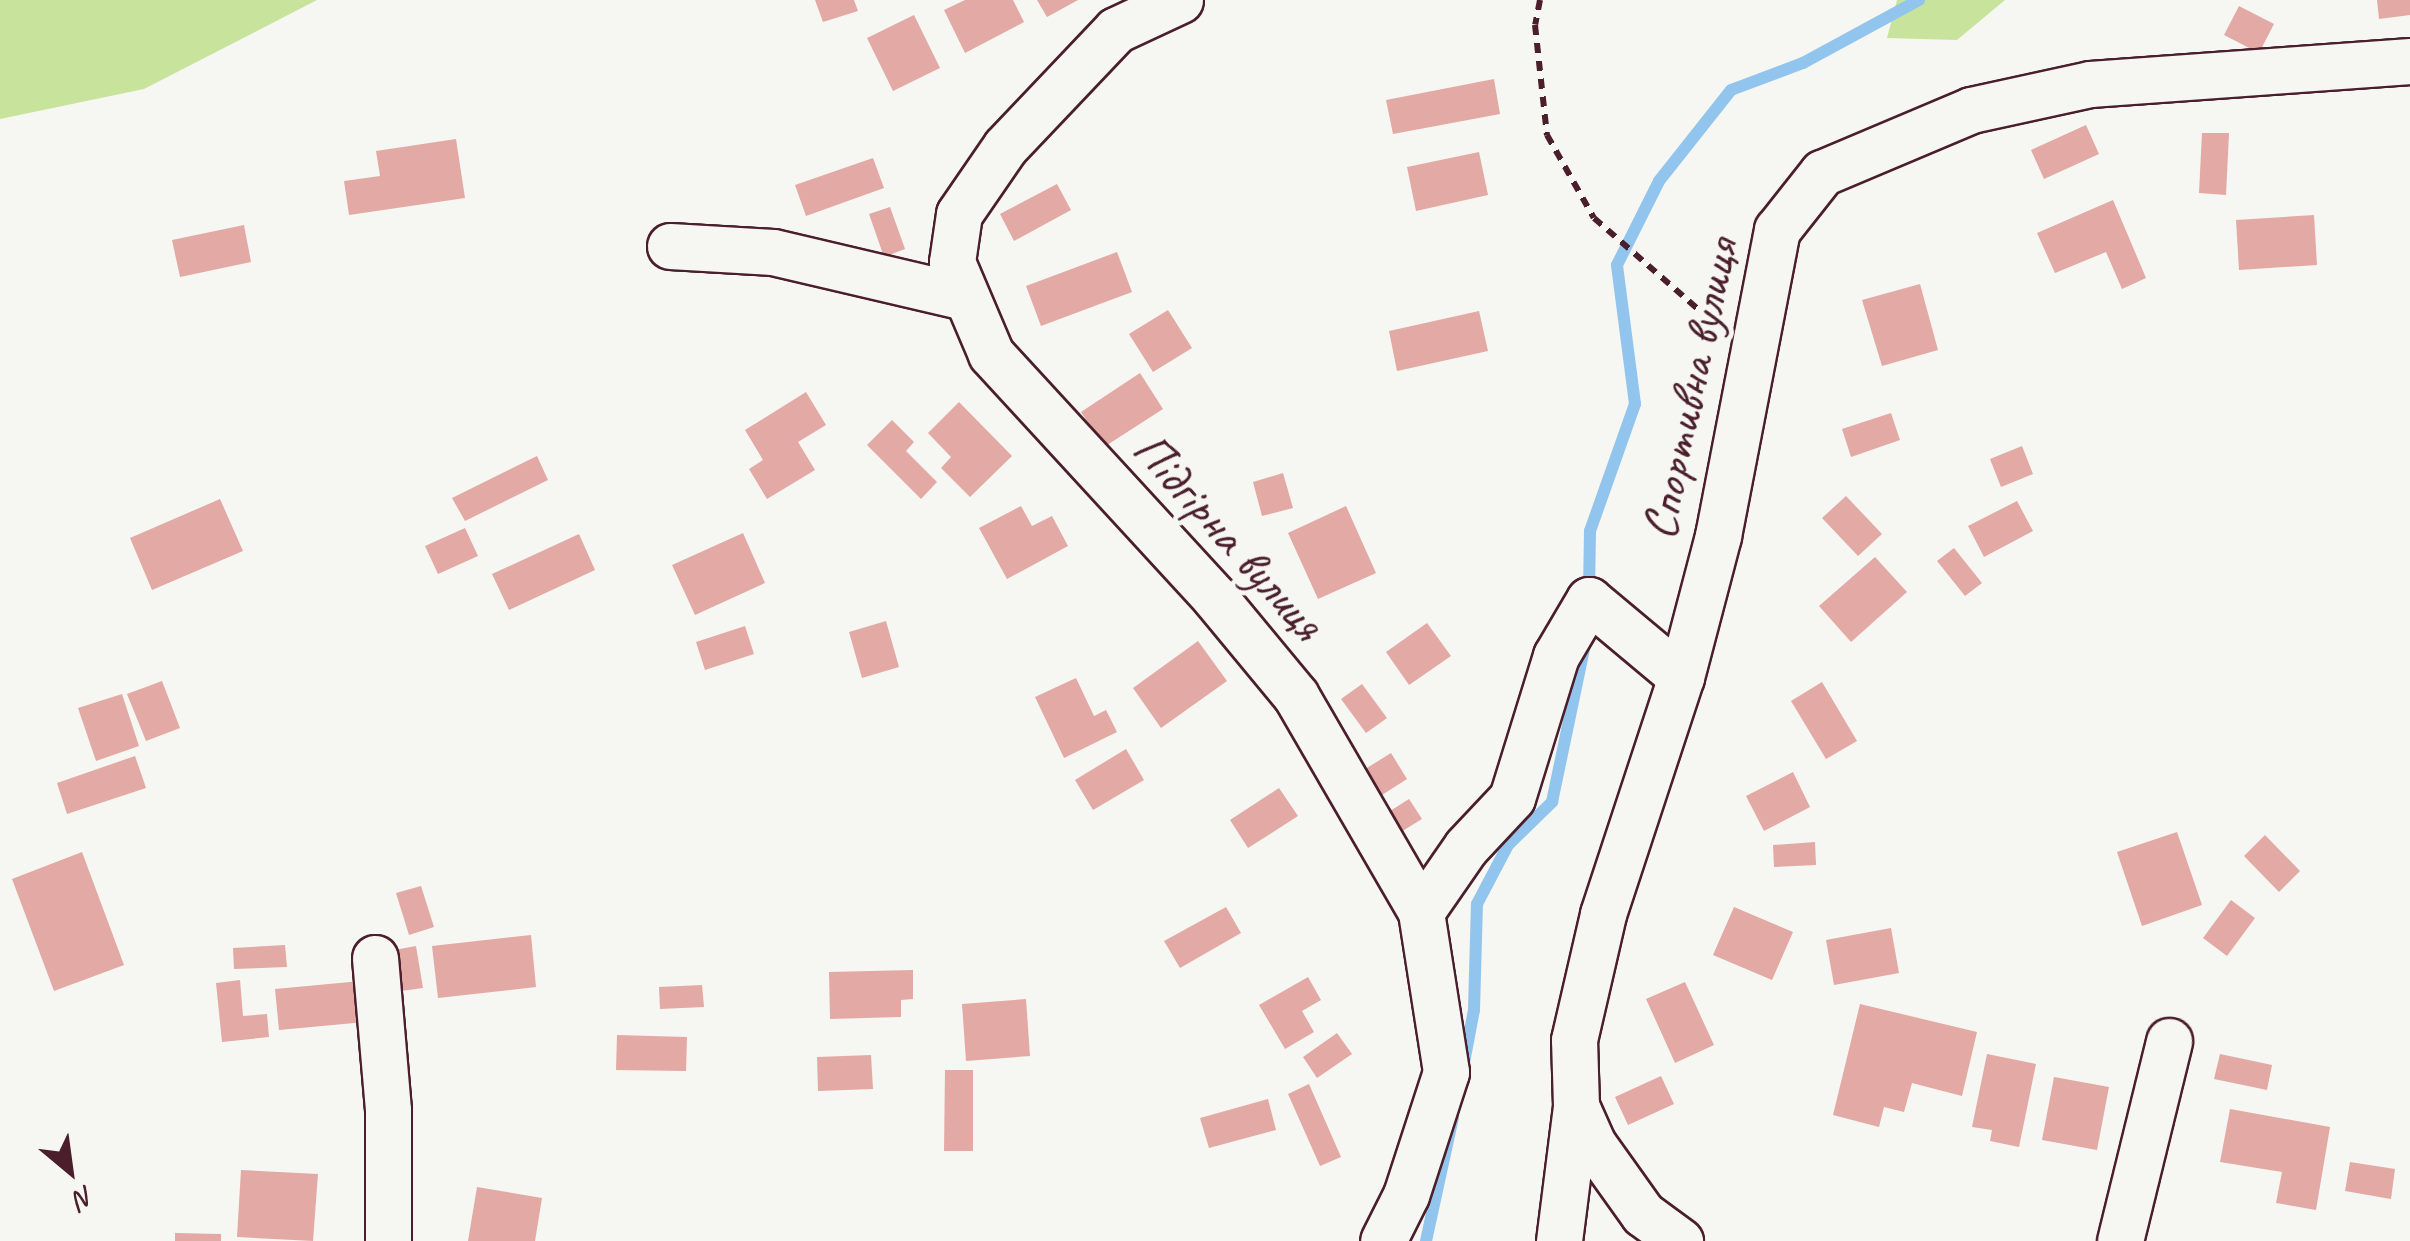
<!DOCTYPE html>
<meta charset="utf-8">
<style>
body{margin:0}
#map{position:relative;width:2410px;height:1241px;overflow:hidden;background:#f6f6f2;font-family:Caveat,sans-serif}
div>[style]{position:absolute}
.green>*{inset:0;background:#c8e49c}
.stream>*{height:12px;margin:-6px;padding:0 6px;transform-origin:6px;border-radius:6px;background:#92c5ee}
.building>*{inset:0;background:#e3a9a4}
.path>*{height:6px;margin-top:-3px;transform-origin:0;background:repeating-linear-gradient(90deg,#4a1f2b 0 10px,transparent 0 18px)}
.roads{filter:drop-shadow(2px 0 #4a1f2b) drop-shadow(-2px 0 #4a1f2b) drop-shadow(0 2px #4a1f2b) drop-shadow(0 -2px #4a1f2b)}
.minor>*{height:45px;margin:-22.5px;padding:0 22.5px;transform-origin:22.5px;border-radius:22.5px;background:#f6f6f2}
span{translate:-50% -50%;white-space:nowrap;text-align:center;line-height:1.15;-webkit-text-stroke:10px #f6f6f2;paint-order:stroke}
.street-label{font-size:50px;color:#4a1f2b}
.north{position:absolute;left:20px;top:1121px;width:100px;height:100px;-webkit-text-stroke:8px #f6f6f2;paint-order:stroke;rotate:151deg;font-size:28px;font-weight:700;line-height:40px;text-align:center;color:#4a1f2b}
.north::after{content:'';display:block;margin:auto;width:35px;height:45px;background:#4a1f2b;clip-path:polygon(50% 0,100% 100%,50% 72%,0 100%)}
</style>
<div id="map">
<div class="green">
<div style="clip-path:polygon(0 0,317px 0,144px 89px,0 119px)"></div>
<div style="clip-path:polygon(1897px 0,2005px 0,1957px 40px,1887px 38px)"></div>
</div>
<div class="stream">
<div style="left:1589px;top:594px;width:63px;rotate:-89.1deg"></div>
<div style="left:1590px;top:531px;width:135px;rotate:-70.5deg"></div>
<div style="left:1635px;top:404px;width:140px;rotate:-97.4deg"></div>
<div style="left:1617px;top:265px;width:94px;rotate:-63.4deg"></div>
<div style="left:1659px;top:181px;width:116px;rotate:-51.6deg"></div>
<div style="left:1731px;top:90px;width:77px;rotate:-20.6deg"></div>
<div style="left:1803px;top:63px;width:132px;rotate:-28.5deg"></div>
<div style="left:1463px;top:1068px;width:59px;rotate:-79.3deg"></div>
<div style="left:1474px;top:1010px;width:106px;rotate:-88.4deg"></div>
<div style="left:1477px;top:904px;width:67px;rotate:-62.3deg"></div>
<div style="left:1508px;top:845px;width:62px;rotate:-44.3deg"></div>
<div style="left:1552px;top:802px;width:161px;rotate:-78.2deg"></div>
<div style="left:1426px;top:1241px;width:127px;rotate:-77.7deg"></div>
</div>
<div class="building">
<div style="clip-path:polygon(815px 0,854px 0,858px 11px,823px 22px)"></div>
<div style="clip-path:polygon(965px 0,1013px 0,1024px 22px,965px 53px,944px 10px)"></div>
<div style="clip-path:polygon(1037px 0,1078px 0,1047px 17px)"></div>
<div style="clip-path:polygon(2377px 0,2410px 0,2410px 15px,2379px 19px)"></div>
<div style="clip-path:polygon(2239px 6px,2274px 24px,2259px 53px,2224px 35px)"></div>
<div style="clip-path:polygon(914px 15px,940px 68px,893px 91px,867px 38px)"></div>
<div style="clip-path:polygon(1494px 79px,1500px 114px,1393px 134px,1386px 100px)"></div>
<div style="clip-path:polygon(2086px 125px,2099px 154px,2044px 179px,2031px 150px)"></div>
<div style="clip-path:polygon(2202px 133px,2229px 133px,2226px 195px,2199px 193px)"></div>
<div style="clip-path:polygon(456px 139px,465px 198px,349px 215px,344px 181px,380px 176px,376px 151px)"></div>
<div style="clip-path:polygon(1479px 152px,1488px 195px,1416px 211px,1407px 167px)"></div>
<div style="clip-path:polygon(873px 158px,884px 188px,806px 216px,795px 185px)"></div>
<div style="clip-path:polygon(1057px 184px,1071px 210px,1014px 241px,1000px 214px)"></div>
<div style="clip-path:polygon(2113px 200px,2146px 278px,2122px 289px,2106px 252px,2055px 273px,2037px 233px)"></div>
<div style="clip-path:polygon(890px 207px,905px 249px,884px 257px,869px 214px)"></div>
<div style="clip-path:polygon(2314px 215px,2317px 265px,2239px 270px,2236px 220px)"></div>
<div style="clip-path:polygon(244px 225px,251px 262px,180px 277px,172px 240px)"></div>
<div style="clip-path:polygon(1117px 252px,1132px 292px,1041px 326px,1026px 286px)"></div>
<div style="clip-path:polygon(1920px 284px,1938px 350px,1882px 366px,1862px 300px)"></div>
<div style="clip-path:polygon(1168px 310px,1192px 348px,1153px 372px,1129px 334px)"></div>
<div style="clip-path:polygon(1479px 311px,1488px 351px,1397px 371px,1389px 331px)"></div>
<div style="clip-path:polygon(1140px 373px,1163px 409px,1104px 447px,1081px 412px)"></div>
<div style="clip-path:polygon(806px 392px,826px 425px,798px 442px,815px 470px,767px 499px,749px 469px,763px 460px,745px 430px)"></div>
<div style="clip-path:polygon(959px 402px,1012px 456px,970px 497px,941px 468px,951px 457px,928px 433px)"></div>
<div style="clip-path:polygon(1891px 413px,1900px 440px,1851px 457px,1842px 429px)"></div>
<div style="clip-path:polygon(892px 420px,914px 442px,906px 451px,937px 482px,921px 499px,867px 445px)"></div>
<div style="clip-path:polygon(2022px 446px,2033px 474px,2001px 487px,1990px 459px)"></div>
<div style="clip-path:polygon(537px 456px,548px 480px,465px 521px,452px 498px)"></div>
<div style="clip-path:polygon(1283px 473px,1293px 508px,1262px 516px,1253px 482px)"></div>
<div style="clip-path:polygon(1846px 496px,1882px 534px,1858px 556px,1822px 518px)"></div>
<div style="clip-path:polygon(220px 499px,243px 551px,152px 590px,130px 538px)"></div>
<div style="clip-path:polygon(2017px 501px,2033px 531px,1984px 557px,1968px 526px)"></div>
<div style="clip-path:polygon(1021px 506px,1032px 526px,1052px 516px,1068px 546px,1007px 579px,979px 528px)"></div>
<div style="clip-path:polygon(1346px 506px,1376px 573px,1318px 599px,1288px 533px)"></div>
<div style="clip-path:polygon(465px 528px,478px 556px,438px 574px,425px 546px)"></div>
<div style="clip-path:polygon(743px 533px,765px 583px,695px 615px,672px 565px)"></div>
<div style="clip-path:polygon(579px 534px,595px 570px,509px 610px,492px 574px)"></div>
<div style="clip-path:polygon(1954px 548px,1982px 583px,1965px 596px,1937px 561px)"></div>
<div style="clip-path:polygon(1875px 557px,1907px 592px,1851px 642px,1819px 606px)"></div>
<div style="clip-path:polygon(886px 621px,899px 667px,862px 678px,849px 632px)"></div>
<div style="clip-path:polygon(1427px 623px,1451px 656px,1409px 685px,1386px 652px)"></div>
<div style="clip-path:polygon(745px 626px,754px 654px,705px 670px,696px 642px)"></div>
<div style="clip-path:polygon(1198px 641px,1227px 681px,1161px 728px,1133px 688px)"></div>
<div style="clip-path:polygon(1076px 678px,1094px 716px,1106px 710px,1117px 732px,1064px 758px,1035px 697px)"></div>
<div style="clip-path:polygon(162px 681px,180px 728px,146px 741px,127px 694px)"></div>
<div style="clip-path:polygon(1822px 682px,1857px 741px,1826px 759px,1791px 701px)"></div>
<div style="clip-path:polygon(1362px 684px,1387px 718px,1366px 733px,1341px 699px)"></div>
<div style="clip-path:polygon(122px 694px,139px 746px,96px 761px,78px 708px)"></div>
<div style="clip-path:polygon(1126px 749px,1144px 780px,1093px 810px,1075px 780px)"></div>
<div style="clip-path:polygon(1391px 753px,1407px 779px,1371px 802px,1354px 776px)"></div>
<div style="clip-path:polygon(135px 756px,146px 788px,67px 814px,57px 783px)"></div>
<div style="clip-path:polygon(1793px 772px,1810px 807px,1764px 831px,1746px 796px)"></div>
<div style="clip-path:polygon(1279px 788px,1298px 816px,1248px 848px,1230px 820px)"></div>
<div style="clip-path:polygon(1409px 799px,1422px 819px,1391px 838px,1379px 818px)"></div>
<div style="clip-path:polygon(2177px 832px,2202px 905px,2142px 926px,2117px 852px)"></div>
<div style="clip-path:polygon(2265px 835px,2300px 871px,2279px 892px,2244px 856px)"></div>
<div style="clip-path:polygon(1815px 842px,1816px 865px,1774px 867px,1773px 845px)"></div>
<div style="clip-path:polygon(82px 852px,124px 965px,54px 991px,12px 879px)"></div>
<div style="clip-path:polygon(421px 886px,434px 927px,409px 935px,396px 893px)"></div>
<div style="clip-path:polygon(2231px 900px,2255px 918px,2227px 956px,2203px 938px)"></div>
<div style="clip-path:polygon(1226px 907px,1241px 933px,1180px 968px,1164px 941px)"></div>
<div style="clip-path:polygon(1734px 907px,1793px 932px,1772px 980px,1713px 955px)"></div>
<div style="clip-path:polygon(1891px 928px,1899px 973px,1834px 985px,1826px 940px)"></div>
<div style="clip-path:polygon(531px 935px,536px 987px,438px 998px,432px 946px)"></div>
<div style="clip-path:polygon(285px 945px,287px 967px,234px 969px,233px 948px)"></div>
<div style="clip-path:polygon(416px 946px,423px 988px,401px 991px,394px 950px)"></div>
<div style="clip-path:polygon(913px 970px,913px 999px,901px 1000px,901px 1017px,830px 1019px,829px 972px)"></div>
<div style="clip-path:polygon(1308px 977px,1321px 1000px,1302px 1011px,1314px 1032px,1285px 1049px,1259px 1005px)"></div>
<div style="clip-path:polygon(240px 980px,243px 1016px,267px 1014px,269px 1037px,222px 1042px,216px 983px)"></div>
<div style="clip-path:polygon(361px 981px,365px 1022px,279px 1030px,275px 989px)"></div>
<div style="clip-path:polygon(1685px 982px,1714px 1045px,1675px 1063px,1646px 999px)"></div>
<div style="clip-path:polygon(702px 985px,704px 1007px,660px 1009px,659px 987px)"></div>
<div style="clip-path:polygon(1026px 999px,1030px 1056px,966px 1061px,962px 1004px)"></div>
<div style="clip-path:polygon(1860px 1004px,1977px 1032px,1962px 1096px,1912px 1083px,1904px 1112px,1884px 1107px,1879px 1127px,1833px 1115px)"></div>
<div style="clip-path:polygon(1337px 1033px,1352px 1054px,1317px 1078px,1303px 1057px)"></div>
<div style="clip-path:polygon(617px 1035px,687px 1037px,686px 1071px,616px 1070px)"></div>
<div style="clip-path:polygon(1987px 1054px,2036px 1064px,2019px 1147px,1990px 1141px,1992px 1130px,1972px 1127px)"></div>
<div style="clip-path:polygon(2220px 1054px,2272px 1065px,2267px 1090px,2214px 1079px)"></div>
<div style="clip-path:polygon(871px 1055px,873px 1089px,818px 1091px,817px 1057px)"></div>
<div style="clip-path:polygon(945px 1070px,973px 1070px,973px 1151px,944px 1151px)"></div>
<div style="clip-path:polygon(1661px 1076px,1674px 1104px,1628px 1125px,1615px 1097px)"></div>
<div style="clip-path:polygon(2054px 1077px,2109px 1087px,2097px 1150px,2042px 1140px)"></div>
<div style="clip-path:polygon(1309px 1084px,1341px 1157px,1320px 1166px,1288px 1094px)"></div>
<div style="clip-path:polygon(1268px 1099px,1276px 1130px,1209px 1148px,1200px 1118px)"></div>
<div style="clip-path:polygon(2230px 1109px,2330px 1127px,2316px 1210px,2276px 1203px,2282px 1172px,2220px 1162px)"></div>
<div style="clip-path:polygon(2350px 1162px,2395px 1169px,2391px 1199px,2345px 1191px)"></div>
<div style="clip-path:polygon(241px 1170px,318px 1174px,313px 1241px,237px 1237px)"></div>
<div style="clip-path:polygon(477px 1187px,542px 1198px,535px 1241px,468px 1241px)"></div>
<div style="clip-path:polygon(175px 1233px,221px 1234px,221px 1241px,175px 1241px)"></div>
</div>
<div class="path">
<div style="left:1540px;top:0;width:25px;rotate:101deg"></div>
<div style="left:1535px;top:25px;width:111px;rotate:83.8deg"></div>
<div style="left:1547px;top:135px;width:95px;rotate:60.5deg"></div>
<div style="left:1594px;top:218px;width:149px;rotate:41.2deg"></div>
<div style="left:1706px;top:316px;width:14px;rotate:17deg"></div>
</div>
<div class="roads">
<div class="minor">
<div style="left:1180px;top:0;width:71px;rotate:154.9deg"></div>
<div style="left:1116px;top:30px;width:161px;rotate:133.5deg"></div>
<div style="left:1005px;top:147px;width:81px;rotate:124.5deg"></div>
<div style="left:959px;top:214px;width:49px;rotate:98.3deg"></div>
<div style="left:952px;top:262px;width:100px;rotate:67deg"></div>
<div style="left:991px;top:354px;width:331px;rotate:47.4deg"></div>
<div style="left:1215px;top:598px;width:127px;rotate:50.4deg"></div>
<div style="left:1296px;top:696px;width:250px;rotate:59.9deg"></div>
<div style="left:1421px;top:912px;width:162px;rotate:81.1deg"></div>
<div style="left:1446px;top:1072px;width:129px;rotate:108deg"></div>
<div style="left:1406px;top:1195px;width:51px;rotate:116.6deg"></div>
<div style="left:670px;top:246px;width:103px;rotate:3.3deg"></div>
<div style="left:773px;top:252px;width:193px;rotate:13.2deg"></div>
<div style="left:1421px;top:912px;width:79px;rotate:-55.3deg"></div>
<div style="left:1466px;top:847px;width:67px;rotate:-46.8deg"></div>
<div style="left:1512px;top:798px;width:149px;rotate:-72.8deg"></div>
<div style="left:1556px;top:656px;width:65px;rotate:-59.5deg"></div>
<div style="left:1589px;top:600px;width:120px;rotate:39.9deg"></div>
<div style="left:375px;top:958px;width:153px;rotate:85.1deg"></div>
<div style="left:388px;top:1110px;width:131px;rotate:90deg"></div>
<div style="left:1576px;top:1106px;width:42px;rotate:65.9deg"></div>
<div style="left:1593px;top:1144px;width:86px;rotate:54.5deg"></div>
<div style="left:1643px;top:1214px;width:46px;rotate:36.1deg"></div>
<div style="left:1559px;top:1241px;width:136px;rotate:-82.8deg"></div>
<div style="left:1576px;top:1106px;width:66px;rotate:-91.7deg"></div>
<div style="left:1574px;top:1040px;width:129px;rotate:-77deg"></div>
<div style="left:1603px;top:914px;width:250px;rotate:-71.8deg"></div>
<div style="left:1681px;top:677px;width:146px;rotate:-75.3deg"></div>
<div style="left:1718px;top:536px;width:312px;rotate:-79.1deg"></div>
<div style="left:1777px;top:230px;width:73px;rotate:-51.7deg"></div>
<div style="left:1822px;top:173px;width:162px;rotate:-22.9deg"></div>
<div style="left:1971px;top:110px;width:122px;rotate:-12.3deg"></div>
<div style="left:2090px;top:84px;width:321px;rotate:-4.1deg"></div>
<div style="left:2120px;top:1241px;width:206px;rotate:-76.2deg"></div>
</div>
</div>
<div class="street-label">
<span style="left:1690px;top:389px;rotate:-78deg">Спортивна вулиця</span>
<span style="left:1229px;top:536px;rotate:48deg">Підгірна вулиця</span>
</div>
<div class="north">N</div>
</div>
